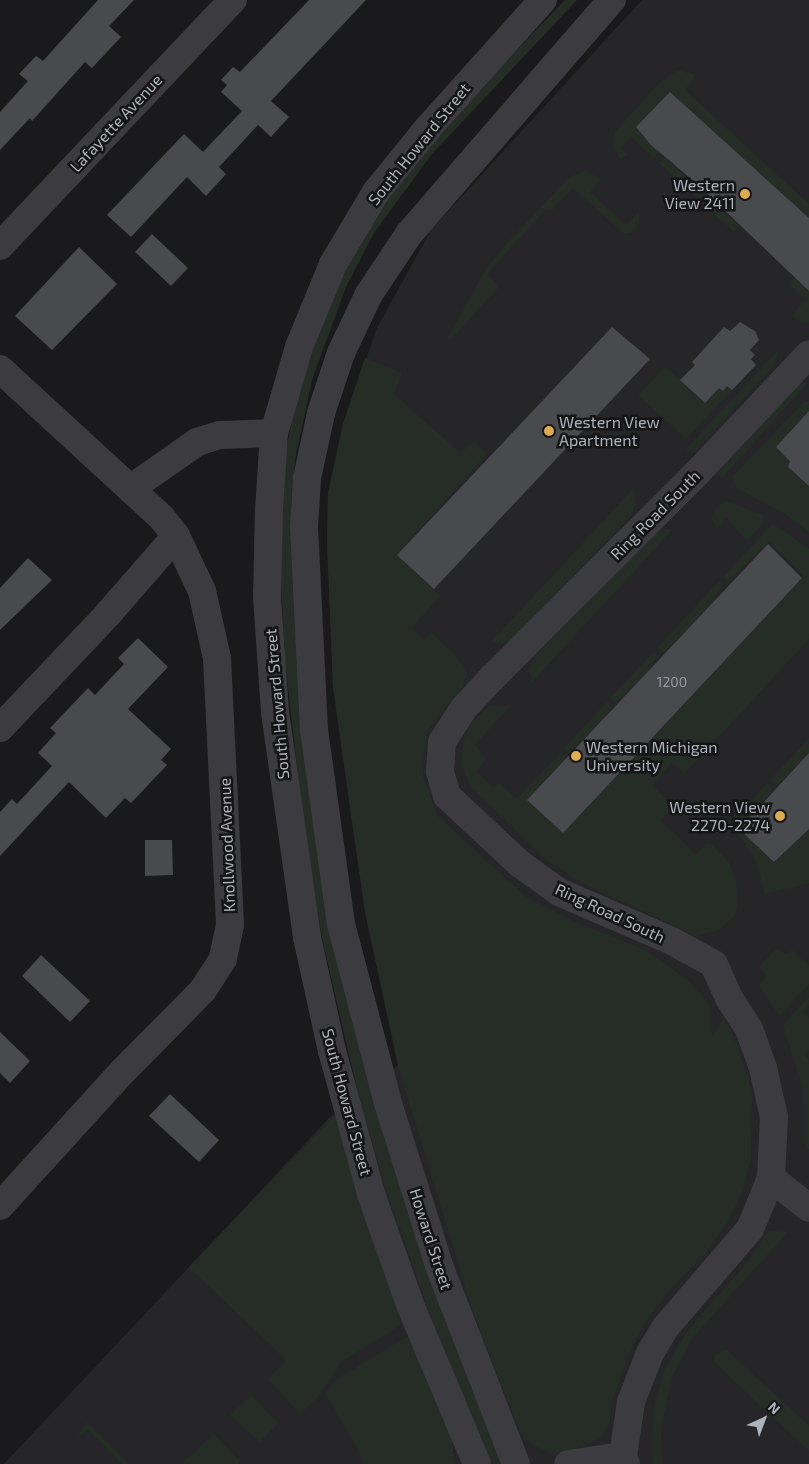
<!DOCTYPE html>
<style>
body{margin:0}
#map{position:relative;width:809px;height:1464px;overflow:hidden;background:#1a1a1c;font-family:"Exo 2",sans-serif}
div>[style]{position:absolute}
.built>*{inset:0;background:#262629}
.green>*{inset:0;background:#262d27}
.building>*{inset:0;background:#494a4e}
.minor>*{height:28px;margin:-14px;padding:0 14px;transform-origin:14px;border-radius:14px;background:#3c3c40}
.dots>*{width:14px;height:14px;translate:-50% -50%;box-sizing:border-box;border:2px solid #151517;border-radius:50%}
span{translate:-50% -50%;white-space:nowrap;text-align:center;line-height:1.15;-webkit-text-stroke:5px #151517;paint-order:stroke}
.number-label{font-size:14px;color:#95989f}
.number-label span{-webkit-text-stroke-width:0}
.street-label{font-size:16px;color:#aeb2ba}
.poi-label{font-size:16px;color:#aeb2ba}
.right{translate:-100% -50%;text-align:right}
.left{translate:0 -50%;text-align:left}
.north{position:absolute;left:739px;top:1394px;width:50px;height:50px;-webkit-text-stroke:4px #151517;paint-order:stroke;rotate:43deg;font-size:14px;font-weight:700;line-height:20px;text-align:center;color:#aeb2ba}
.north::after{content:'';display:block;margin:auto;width:18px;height:22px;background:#aeb2ba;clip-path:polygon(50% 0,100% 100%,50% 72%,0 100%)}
</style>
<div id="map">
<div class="built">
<div style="clip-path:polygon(642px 0,809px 0,809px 1464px,4px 1464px,329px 1118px,398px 1065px,365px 912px,333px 687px,327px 541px,328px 493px,343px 424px,377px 328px,431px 230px)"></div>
</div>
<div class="green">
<div style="clip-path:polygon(565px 0,577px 0,431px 155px,374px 233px,346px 287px,312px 380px,295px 459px,291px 504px,300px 674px,374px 1100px,420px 1247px,507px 1464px,492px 1464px,441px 1346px,385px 1186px,356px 1085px,322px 938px,304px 830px,285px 660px,279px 541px,283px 466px,298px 388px,347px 262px,396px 185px,476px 93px)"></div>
<div style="clip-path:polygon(678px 70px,696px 75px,685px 90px,809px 204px,809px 218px,670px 92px,636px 127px,659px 152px,654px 158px,631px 137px,620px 148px,627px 155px,620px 159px,613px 146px,615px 132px,660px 82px)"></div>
<div style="clip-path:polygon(664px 157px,739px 226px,734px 232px,659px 163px)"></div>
<div style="clip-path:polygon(586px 171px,601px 179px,590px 192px,626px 225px,639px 212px,639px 223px,629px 233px,623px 233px,573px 188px,552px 210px,545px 210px,487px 274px,499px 287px,451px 339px,447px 339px,485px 271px,504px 246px,570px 177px)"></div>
<div style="clip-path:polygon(795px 277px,805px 288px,809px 287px,809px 322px,801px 322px,792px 316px,806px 299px,789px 284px)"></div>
<div style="clip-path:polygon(779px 349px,774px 366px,692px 454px,686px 449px)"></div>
<div style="clip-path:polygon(365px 358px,402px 373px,394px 394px,460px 453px,474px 441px,487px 454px,397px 554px,440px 596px,411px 628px,424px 640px,431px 632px,456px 656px,467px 672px,462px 688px,428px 730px,424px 751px,423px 777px,438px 816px,525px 896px,580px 924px,646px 950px,692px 984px,710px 1006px,712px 1037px,724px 1018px,737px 1045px,752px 1091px,751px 1158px,742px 1192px,729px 1219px,705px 1254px,667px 1293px,645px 1323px,630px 1351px,612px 1402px,610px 1421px,601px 1438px,584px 1446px,553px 1454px,533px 1445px,521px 1434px,474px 1315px,398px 1065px,365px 912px,333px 687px,327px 541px,328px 493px,343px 424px)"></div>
<div style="clip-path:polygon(665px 367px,687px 386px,694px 398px,698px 396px,705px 402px,719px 388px,723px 390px,727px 386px,732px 390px,686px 439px,638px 395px)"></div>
<div style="clip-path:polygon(809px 381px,722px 478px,714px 474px,795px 387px)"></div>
<div style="clip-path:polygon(805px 401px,809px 401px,809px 418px,805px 415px,776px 447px,790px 461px,788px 467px,809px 486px,809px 532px,785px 514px,737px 488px,732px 477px)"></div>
<div style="clip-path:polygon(633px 489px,636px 499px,632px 515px,511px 639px,504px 643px,491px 642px)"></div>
<div style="clip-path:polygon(726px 501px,763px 515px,764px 522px,747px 541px,726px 518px,718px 528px,711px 520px,717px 507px)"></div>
<div style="clip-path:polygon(773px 524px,809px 549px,809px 639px,685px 773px,672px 763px,652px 785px,673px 805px,661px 821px,696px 854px,707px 843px,711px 844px,729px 862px,736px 881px,738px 905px,733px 917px,719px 930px,696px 936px,580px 882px,547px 861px,471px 787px,461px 764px,463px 742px,469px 726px,490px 705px,510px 706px,475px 745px,486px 758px,476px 772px,494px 788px,499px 783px,517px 799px,561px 753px,567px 758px,527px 800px,563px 833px,804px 576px,769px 542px,729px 580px,723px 577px)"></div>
<div style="clip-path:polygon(673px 529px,532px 682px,531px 681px,529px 670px,535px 656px,658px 530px)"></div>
<div style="clip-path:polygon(719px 581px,724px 585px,714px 597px,716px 599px,675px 643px,663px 652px,657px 648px)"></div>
<div style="clip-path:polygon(654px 652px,659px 656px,648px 668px,650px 670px,616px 703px,610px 698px)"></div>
<div style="clip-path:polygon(607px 702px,612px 707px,602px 721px,569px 753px,564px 748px)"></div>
<div style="clip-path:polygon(809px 738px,809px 753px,788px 775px,777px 785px,774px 784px,770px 780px)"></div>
<div style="clip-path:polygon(767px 783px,772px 790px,739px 829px,774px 862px,809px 829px,809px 883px,765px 894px,757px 864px,745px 843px,730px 827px)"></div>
<div style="clip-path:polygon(776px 949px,786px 954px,792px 950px,809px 966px,809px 984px,779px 1016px,759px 986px,766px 976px,759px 966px)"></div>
<div style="clip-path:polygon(809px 997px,809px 1005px,802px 1012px,809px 1018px,809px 1050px,804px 1055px,809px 1060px,809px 1150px,804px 1143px,803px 1089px,783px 1025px)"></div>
<div style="clip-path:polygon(340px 1110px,407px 1321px,341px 1362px,319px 1396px,300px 1414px,268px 1379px,286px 1360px,189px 1267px)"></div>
<div style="clip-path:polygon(769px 1231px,788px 1232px,693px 1337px,672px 1376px,661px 1429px,662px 1464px,653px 1464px,651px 1440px,655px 1404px,665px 1369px,688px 1330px,743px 1267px)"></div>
<div style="clip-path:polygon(413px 1333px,449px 1425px,455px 1464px,363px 1464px,356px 1445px,325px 1393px,339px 1378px)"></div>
<div style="clip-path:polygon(726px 1349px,809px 1426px,809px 1451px,714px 1362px,714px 1356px)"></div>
<div style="clip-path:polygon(251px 1395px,278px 1423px,259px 1442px,230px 1415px)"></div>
<div style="clip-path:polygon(87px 1422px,129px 1464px,122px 1464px,88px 1429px,76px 1439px)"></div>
<div style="clip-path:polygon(214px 1434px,240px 1461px,238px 1464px,185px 1464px,183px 1462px)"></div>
</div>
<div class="building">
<div style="clip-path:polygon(98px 0,134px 0,109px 26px,121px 37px,92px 68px,85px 62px,32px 121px,30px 118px,0 150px,0 112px,28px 81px,19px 74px,36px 56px,43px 61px)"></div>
<div style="clip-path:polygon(309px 0,366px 0,271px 101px,289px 117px,271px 137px,258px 125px,219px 167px,226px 174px,206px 196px,187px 177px,131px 237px,107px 215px,184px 134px,203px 152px,242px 111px,221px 92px,227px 85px,221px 80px,233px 67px,240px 72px)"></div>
<div style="clip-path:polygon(670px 92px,809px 218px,809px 291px,696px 183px,651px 145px,636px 127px)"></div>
<div style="clip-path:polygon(152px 234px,188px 268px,171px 286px,135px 252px)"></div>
<div style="clip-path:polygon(79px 247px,117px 284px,52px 350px,15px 316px)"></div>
<div style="clip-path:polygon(740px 322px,755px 331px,759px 340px,750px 350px,755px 355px,751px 359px,756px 365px,732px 390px,727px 386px,723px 391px,719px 388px,705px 403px,680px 380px,695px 365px,692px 362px,724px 327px,730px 331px)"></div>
<div style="clip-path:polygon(612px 327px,650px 359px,434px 589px,397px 555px)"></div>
<div style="clip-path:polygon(809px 411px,809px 486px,788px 467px,790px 461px,776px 447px)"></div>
<div style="clip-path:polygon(768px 544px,802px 578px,563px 833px,527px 800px)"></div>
<div style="clip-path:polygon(28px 558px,52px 580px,0 630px,0 588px)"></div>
<div style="clip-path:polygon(138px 638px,168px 667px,128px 709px,171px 749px,161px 760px,167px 765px,131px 803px,125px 798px,106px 818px,69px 782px,0 856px,0 812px,12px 799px,17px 804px,52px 766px,38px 753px,56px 733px,50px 728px,88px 688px,95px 695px,124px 664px,118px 658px)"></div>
<div style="clip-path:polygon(809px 753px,809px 829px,774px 862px,739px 829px)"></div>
<div style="clip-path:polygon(145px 840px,172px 840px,173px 875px,145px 876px)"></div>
<div style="clip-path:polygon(41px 955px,90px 1001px,70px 1022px,22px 976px)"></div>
<div style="clip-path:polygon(0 1032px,30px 1061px,10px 1083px,0 1073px)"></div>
<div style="clip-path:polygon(170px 1094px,219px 1140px,199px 1162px,149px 1116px)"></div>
</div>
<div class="minor">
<div style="left:0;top:246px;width:339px;rotate:-46.6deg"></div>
<div style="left:0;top:369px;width:220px;rotate:42.6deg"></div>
<div style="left:162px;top:518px;width:23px;rotate:52deg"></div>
<div style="left:176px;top:536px;width:61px;rotate:64.7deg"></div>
<div style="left:202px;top:591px;width:69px;rotate:77.4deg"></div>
<div style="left:217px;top:658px;width:267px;rotate:87.2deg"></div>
<div style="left:230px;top:925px;width:35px;rotate:102deg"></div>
<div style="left:223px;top:959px;width:37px;rotate:123deg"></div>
<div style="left:203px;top:990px;width:115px;rotate:134.6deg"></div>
<div style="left:122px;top:1072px;width:181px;rotate:132.3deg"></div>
<div style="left:130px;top:489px;width:82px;rotate:-35deg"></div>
<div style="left:197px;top:442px;width:24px;rotate:-17deg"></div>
<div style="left:220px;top:435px;width:54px;rotate:-2.1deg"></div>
<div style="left:0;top:728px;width:157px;rotate:-46.5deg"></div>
<div style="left:108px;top:614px;width:103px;rotate:-48.9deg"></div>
<div style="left:771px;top:1178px;width:48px;rotate:38.3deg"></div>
<div style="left:477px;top:1464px;width:170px;rotate:-112.8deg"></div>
<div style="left:411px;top:1307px;width:117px;rotate:-109.5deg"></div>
<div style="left:372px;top:1197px;width:151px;rotate:-105.3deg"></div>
<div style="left:332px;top:1051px;width:117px;rotate:-102.4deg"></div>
<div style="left:307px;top:937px;width:227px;rotate:-98.1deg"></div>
<div style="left:275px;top:712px;width:115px;rotate:-94deg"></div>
<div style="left:267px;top:597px;width:87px;rotate:-88.7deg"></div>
<div style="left:269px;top:510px;width:77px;rotate:-86.3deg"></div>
<div style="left:274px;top:433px;width:90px;rotate:-73.8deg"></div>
<div style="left:299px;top:347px;width:90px;rotate:-67.7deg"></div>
<div style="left:333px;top:264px;width:84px;rotate:-59.2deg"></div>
<div style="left:376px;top:192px;width:82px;rotate:-50.9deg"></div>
<div style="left:428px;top:128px;width:172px;rotate:-48.1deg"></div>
<div style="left:516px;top:1464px;width:213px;rotate:-111.2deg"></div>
<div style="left:439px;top:1265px;width:170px;rotate:-107.5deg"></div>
<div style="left:388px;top:1103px;width:185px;rotate:-104.7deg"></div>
<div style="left:341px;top:924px;width:196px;rotate:-97.9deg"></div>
<div style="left:314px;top:730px;width:203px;rotate:-92.8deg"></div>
<div style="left:304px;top:527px;width:49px;rotate:-86.5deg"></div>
<div style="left:307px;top:478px;width:66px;rotate:-77.8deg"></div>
<div style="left:321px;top:413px;width:63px;rotate:-71.6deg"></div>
<div style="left:341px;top:353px;width:65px;rotate:-64.6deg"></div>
<div style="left:369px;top:294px;width:72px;rotate:-56.3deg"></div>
<div style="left:409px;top:234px;width:310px;rotate:-49.1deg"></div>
<div style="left:568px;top:1464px;width:56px;rotate:-8.3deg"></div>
<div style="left:626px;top:1464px;width:9px;rotate:-111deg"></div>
<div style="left:623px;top:1456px;width:55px;rotate:-81.6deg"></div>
<div style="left:631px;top:1402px;width:53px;rotate:-68.8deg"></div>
<div style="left:650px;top:1353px;width:29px;rotate:-59deg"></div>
<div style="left:665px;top:1328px;width:130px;rotate:-49.4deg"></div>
<div style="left:750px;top:1229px;width:55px;rotate:-67.6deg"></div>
<div style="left:771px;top:1178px;width:61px;rotate:-87.2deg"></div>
<div style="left:774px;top:1117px;width:50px;rotate:-102.7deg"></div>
<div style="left:763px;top:1068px;width:41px;rotate:-109.7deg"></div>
<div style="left:749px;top:1029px;width:37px;rotate:-123deg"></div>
<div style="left:729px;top:998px;width:37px;rotate:-114deg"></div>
<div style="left:714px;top:964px;width:48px;rotate:-151.3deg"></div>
<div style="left:672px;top:941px;width:123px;rotate:-156.6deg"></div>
<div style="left:559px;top:892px;width:48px;rotate:-144.3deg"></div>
<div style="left:520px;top:864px;width:100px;rotate:-137deg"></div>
<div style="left:447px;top:796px;width:26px;rotate:-106deg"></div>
<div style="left:440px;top:771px;width:29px;rotate:-86deg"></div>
<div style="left:442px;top:742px;width:40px;rotate:-57.1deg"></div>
<div style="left:464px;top:708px;width:41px;rotate:-47deg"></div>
<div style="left:492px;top:678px;width:290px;rotate:-45deg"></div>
<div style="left:697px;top:473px;width:163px;rotate:-46.7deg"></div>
</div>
<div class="dots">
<div style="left:745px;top:194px;background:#ddab51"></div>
<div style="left:549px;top:431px;background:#ddab51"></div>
<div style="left:576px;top:756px;background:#ddab51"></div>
<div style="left:780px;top:816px;background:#ddab51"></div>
</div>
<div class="number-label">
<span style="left:672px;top:682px">1200</span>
</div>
<div class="street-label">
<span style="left:116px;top:123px;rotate:-47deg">Lafayette Avenue</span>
<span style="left:419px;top:144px;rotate:-51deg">South Howard Street</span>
<span style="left:655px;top:515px;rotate:-45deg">Ring Road South</span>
<span style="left:277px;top:704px;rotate:-95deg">South Howard Street</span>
<span style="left:227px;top:845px;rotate:-92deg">Knollwood Avenue</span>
<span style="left:610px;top:913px;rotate:25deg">Ring Road South</span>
<span style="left:347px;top:1102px;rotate:75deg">South Howard Street</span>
<span style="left:431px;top:1239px;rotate:72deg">Howard Street</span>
</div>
<div class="poi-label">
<span class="right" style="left:735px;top:194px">Western<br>View 2411</span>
<span class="left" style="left:559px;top:431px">Western View<br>Apartment</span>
<span class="left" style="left:586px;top:756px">Western Michigan<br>University</span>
<span class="right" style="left:770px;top:816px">Western View<br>2270-2274</span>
</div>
<div class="north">N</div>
</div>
